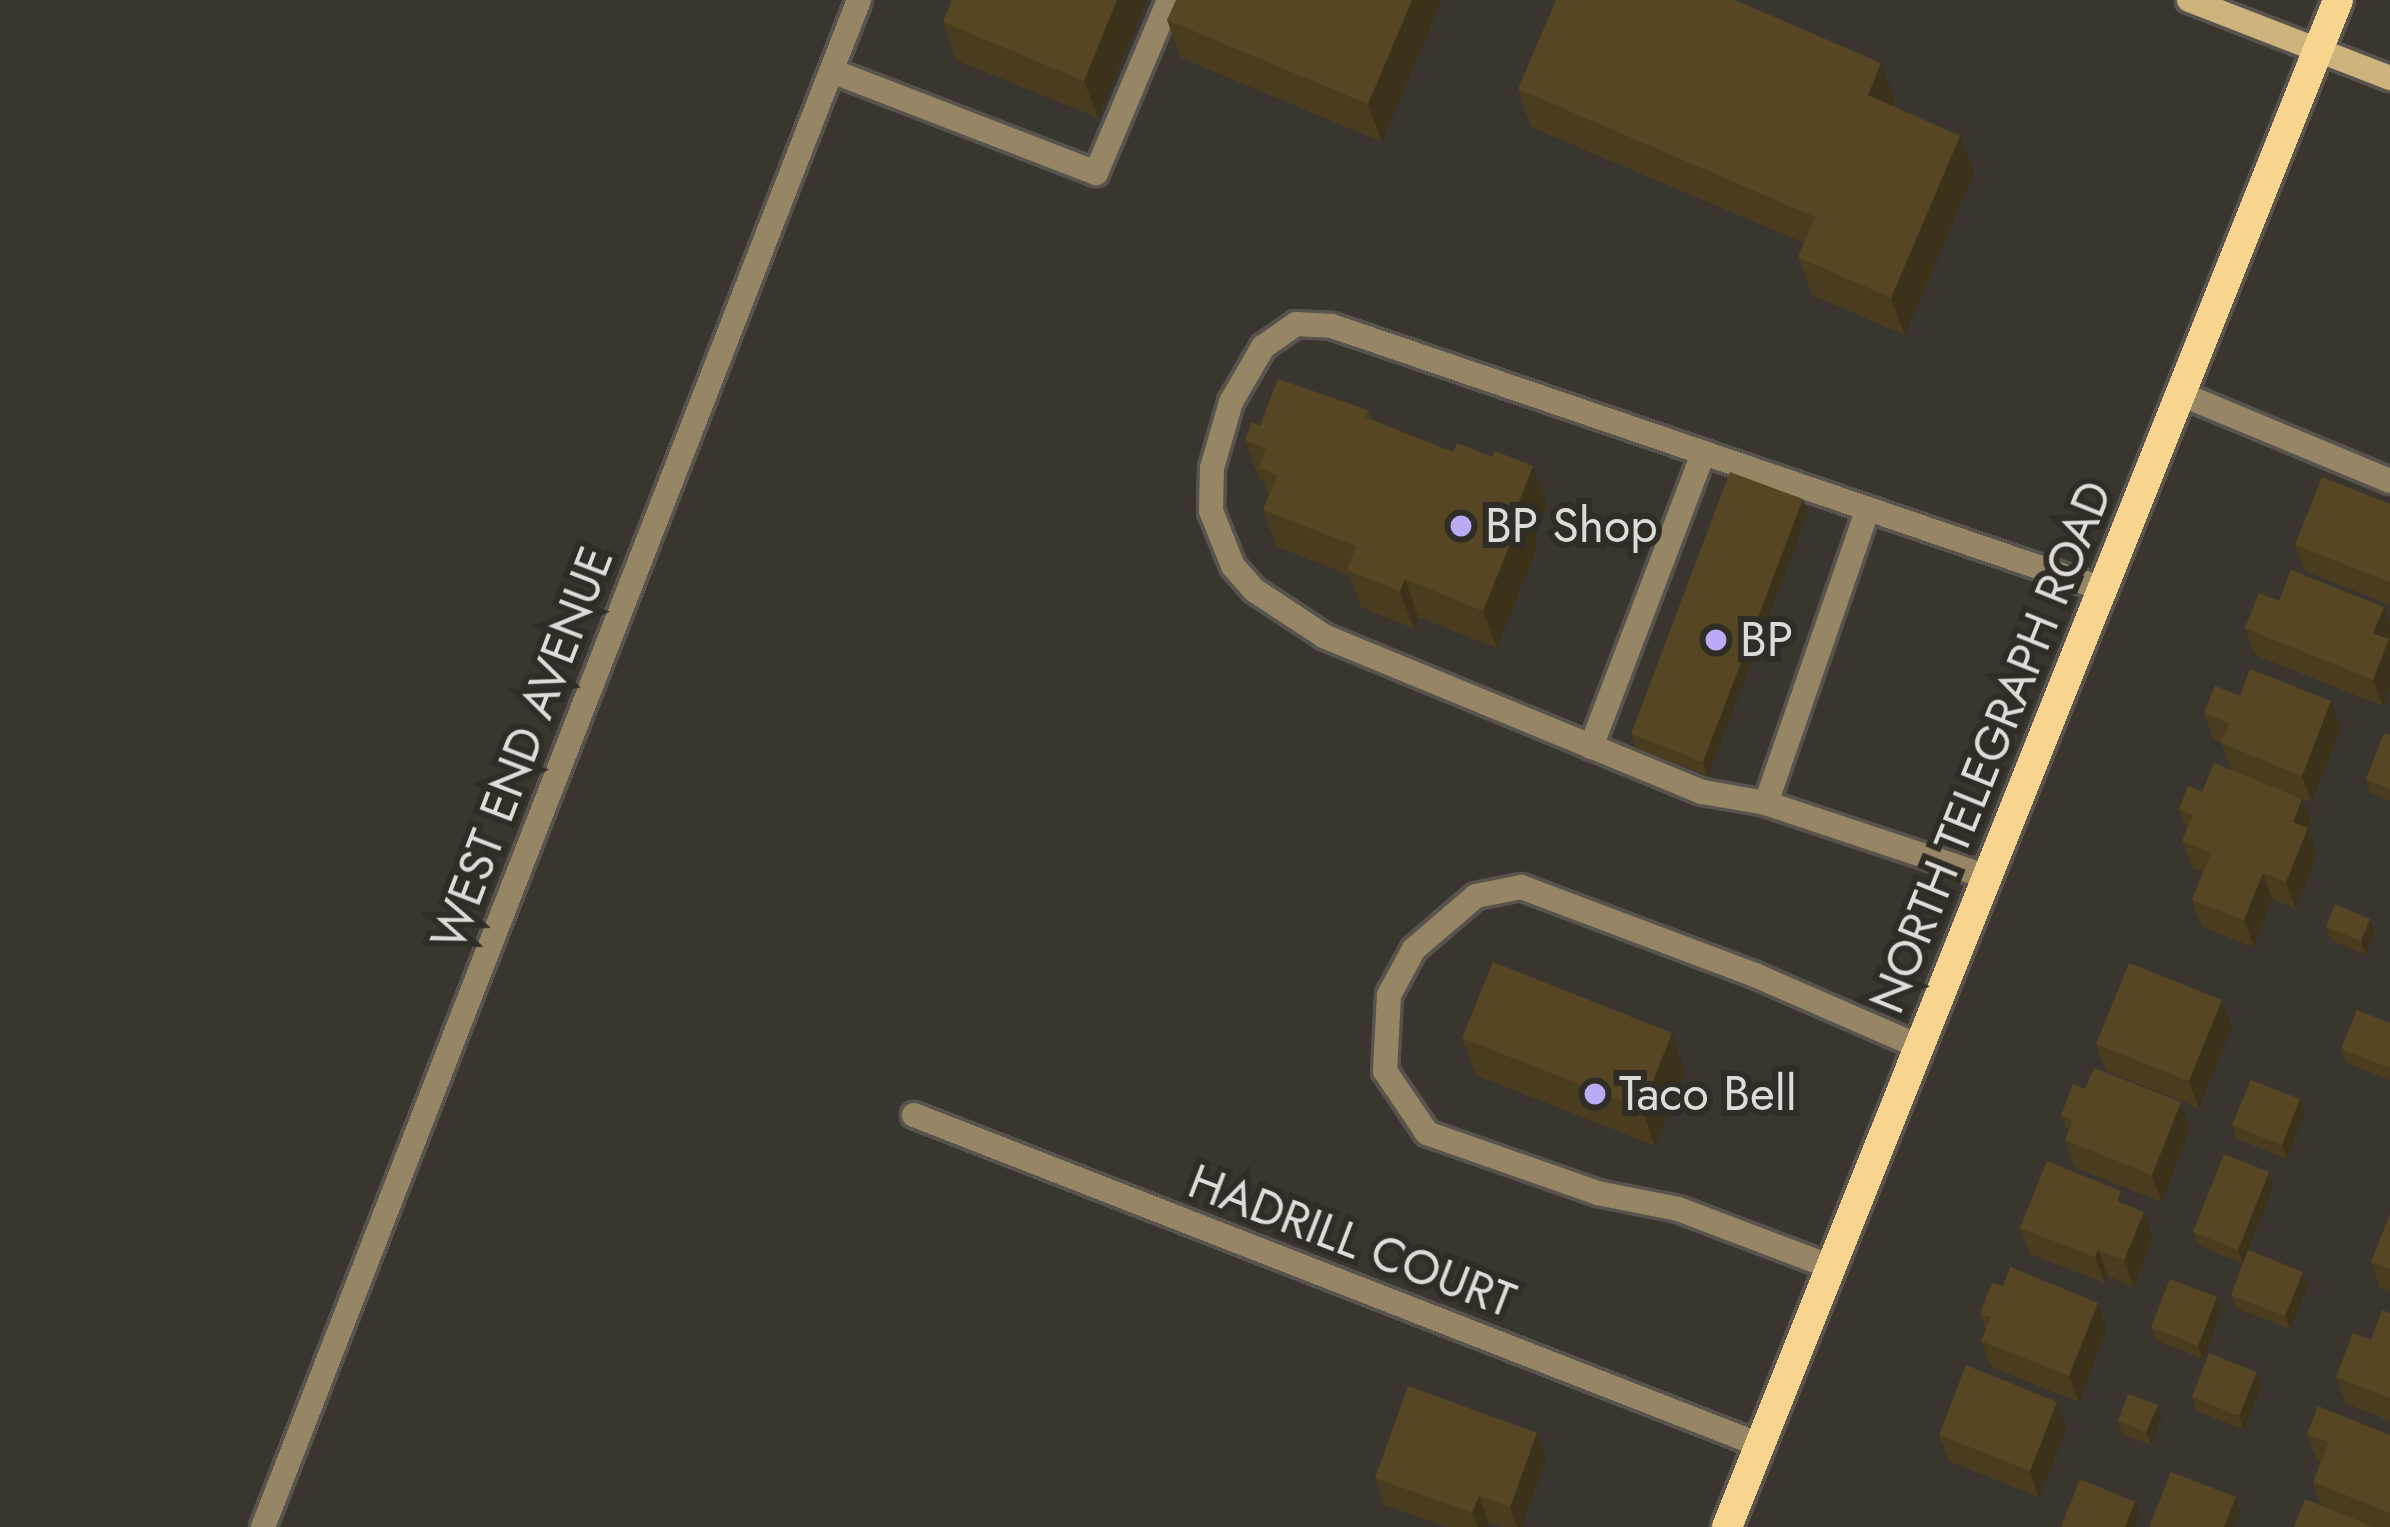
<!DOCTYPE html>
<style>
body{margin:0}
#map{position:relative;width:2390px;height:1527px;overflow:hidden;background:#3a362f;font-family:Jost,sans-serif}
div>[style]{position:absolute}
.roads{filter:drop-shadow(3px 0 #58544d) drop-shadow(-3px 0 #58544d) drop-shadow(0 3px #58544d) drop-shadow(0 -3px #58544d)}
.service>*{height:24px;margin:-12px;padding:0 12px;transform-origin:12px;border-radius:12px;background:#978665}
.minor>*{height:24px;margin:-12px;padding:0 12px;transform-origin:12px;border-radius:12px;background:#978665}
.secondary>*{height:24px;margin:-12px;padding:0 12px;transform-origin:12px;border-radius:12px;background:#cdb37c}
.primary>*{height:30px;margin:-15px;padding:0 15px;transform-origin:15px;border-radius:15px;background:#f7d58e}
.wall>*{inset:0;background:#4a3c1f}
.shaded-wall>*{inset:0;background:#3c3119}
.building>*{inset:0;background:#564624}
.dots>*{width:33px;height:33px;translate:-50% -50%;box-sizing:border-box;border:6px solid #302c26;border-radius:50%}
span{translate:-50% -50%;white-space:nowrap;text-align:center;line-height:1.15;-webkit-text-stroke:12px #302c26;paint-order:stroke}
.poi-label{font-size:48px;color:#dedcd8}
.left{translate:0 -50%;text-align:left}
.street-label{font-size:48px;color:#dedcd8}
</style>
<div id="map">
<div class="roads">
<div class="service">
<div style="left:832px;top:71px;width:283px;rotate:21.1deg"></div>
<div style="left:1096px;top:173px;width:188px;rotate:-67.1deg"></div>
<div style="left:2181px;top:394px;width:226px;rotate:22.6deg"></div>
<div style="left:1591px;top:747px;width:314px;rotate:-69.1deg"></div>
<div style="left:1766px;top:803px;width:309px;rotate:-70.9deg"></div>
<div style="left:1988px;top:877px;width:234px;rotate:-161.6deg"></div>
<div style="left:1766px;top:803px;width:65px;rotate:-170.2deg"></div>
<div style="left:1702px;top:792px;width:409px;rotate:-157.6deg"></div>
<div style="left:1324px;top:636px;width:84px;rotate:-146.7deg"></div>
<div style="left:1254px;top:590px;width:32px;rotate:-131deg"></div>
<div style="left:1233px;top:566px;width:59px;rotate:-111.8deg"></div>
<div style="left:1211px;top:511px;width:43px;rotate:-88.7deg"></div>
<div style="left:1212px;top:468px;width:69px;rotate:-73.9deg"></div>
<div style="left:1231px;top:402px;width:64px;rotate:-59.8deg"></div>
<div style="left:1263px;top:347px;width:40px;rotate:-34.9deg"></div>
<div style="left:1296px;top:324px;width:36px;rotate:3deg"></div>
<div style="left:1332px;top:326px;width:815px;rotate:18.84deg"></div>
<div style="left:1831px;top:1267px;width:164px;rotate:-159.2deg"></div>
<div style="left:1678px;top:1209px;width:82px;rotate:-168.7deg"></div>
<div style="left:1598px;top:1193px;width:181px;rotate:-160.7deg"></div>
<div style="left:1427px;top:1133px;width:75px;rotate:-124.1deg"></div>
<div style="left:1385px;top:1071px;width:76px;rotate:-87deg"></div>
<div style="left:1389px;top:995px;width:52px;rotate:-61.5deg"></div>
<div style="left:1414px;top:949px;width:82px;rotate:-40.5deg"></div>
<div style="left:1476px;top:896px;width:46px;rotate:-11.3deg"></div>
<div style="left:1521px;top:887px;width:250px;rotate:20.6deg"></div>
<div style="left:1755px;top:975px;width:180px;rotate:23.6deg"></div>
</div>
<div class="minor">
<div style="left:914px;top:1115px;width:908px;rotate:21.31deg"></div>
<div style="left:263px;top:1527px;width:1639px;rotate:-68.68deg"></div>
</div>
<div class="secondary">
<div style="left:2189px;top:0;width:216px;rotate:21.2deg"></div>
</div>
<div class="primary">
<div style="left:1727px;top:1527px;width:1645px;rotate:-68.19deg"></div>
</div>
</div>
<div class="wall">
<div style="clip-path:polygon(1147px 0,1098px 118px,956px 60px,943px 22px)"></div>
<div style="clip-path:polygon(1442px 0,1382px 142px,1181px 58px,1167px 20px)"></div>
<div style="clip-path:polygon(1518px 89px,1895px 100px,1893px 106px,1960px 136px,1974px 173px,1905px 335px,1812px 295px,1798px 257px,1804px 243px,1531px 127px)"></div>
<div style="clip-path:polygon(1368px 410px,1372px 419px,1547px 504px,1535px 535px,1538px 545px,1497px 648px,1418px 617px,1414px 629px,1361px 607px,1349px 575px,1277px 547px,1263px 510px,1269px 496px,1263px 480px,1259px 478px,1245px 440px,1260px 426px)"></div>
<div style="clip-path:polygon(2390px 504px,2390px 605px,2305px 571px,2295px 545px)"></div>
<div style="clip-path:polygon(1808px 513px,1708px 776px,1636px 748px,1631px 734px)"></div>
<div style="clip-path:polygon(2279px 601px,2384px 607px,2390px 624px,2390px 688px,2383px 706px,2255px 655px,2245px 628px)"></div>
<div style="clip-path:polygon(2240px 696px,2341px 728px,2312px 802px,2302px 799px,2312px 825px,2309px 832px,2317px 854px,2296px 909px,2272px 899px,2254px 947px,2202px 927px,2192px 900px,2203px 872px,2192px 868px,2182px 841px,2187px 830px,2179px 809px,2231px 769px,2221px 742px,2214px 740px,2204px 713px)"></div>
<div style="clip-path:polygon(2390px 735px,2390px 801px,2370px 793px,2366px 779px)"></div>
<div style="clip-path:polygon(2370px 919px,2375px 932px,2366px 955px,2331px 940px,2326px 927px)"></div>
<div style="clip-path:polygon(2390px 1023px,2390px 1080px,2346px 1063px,2341px 1049px)"></div>
<div style="clip-path:polygon(2232px 1027px,2199px 1108px,2106px 1071px,2096px 1044px)"></div>
<div style="clip-path:polygon(1462px 1038px,1685px 1071px,1655px 1146px,1476px 1075px)"></div>
<div style="clip-path:polygon(2085px 1089px,2181px 1102px,2190px 1129px,2162px 1202px,2074px 1167px,2065px 1140px,2068px 1133px,2061px 1115px)"></div>
<div style="clip-path:polygon(2300px 1099px,2305px 1112px,2287px 1159px,2237px 1139px,2232px 1125px)"></div>
<div style="clip-path:polygon(2274px 1185px,2249px 1250px,2303px 1272px,2308px 1286px,2290px 1329px,2236px 1308px,2231px 1295px,2243px 1264px,2198px 1245px,2193px 1232px)"></div>
<div style="clip-path:polygon(2126px 1205px,2144px 1212px,2153px 1238px,2134px 1287px,2108px 1276px,2105px 1283px,2030px 1254px,2020px 1228px)"></div>
<div style="clip-path:polygon(2390px 1214px,2390px 1292px,2380px 1288px,2371px 1262px)"></div>
<div style="clip-path:polygon(2222px 1311px,2203px 1359px,2156px 1340px,2151px 1327px)"></div>
<div style="clip-path:polygon(2390px 1313px,2390px 1421px,2346px 1403px,2336px 1377px,2371px 1340px)"></div>
<div style="clip-path:polygon(1980px 1314px,2107px 1329px,2079px 1402px,1991px 1367px,1981px 1341px,1986px 1330px)"></div>
<div style="clip-path:polygon(2262px 1385px,2244px 1430px,2197px 1411px,2192px 1397px)"></div>
<div style="clip-path:polygon(2162px 1418px,2151px 1445px,2123px 1435px,2118px 1421px)"></div>
<div style="clip-path:polygon(2067px 1428px,2039px 1497px,1949px 1461px,1939px 1435px)"></div>
<div style="clip-path:polygon(1537px 1433px,1546px 1459px,1522px 1527px,1502px 1527px,1488px 1522px,1487px 1527px,1447px 1527px,1384px 1505px,1375px 1478px)"></div>
<div style="clip-path:polygon(2307px 1434px,2390px 1435px,2390px 1527px,2294px 1527px,2321px 1506px,2313px 1482px,2321px 1462px,2317px 1460px)"></div>
</div>
<div class="shaded-wall">
<div style="clip-path:polygon(1117px 0,1147px 0,1098px 118px,1084px 81px)"></div>
<div style="clip-path:polygon(1412px 0,1442px 0,1382px 142px,1368px 104px)"></div>
<div style="clip-path:polygon(1881px 63px,1895px 100px,1881px 133px,1868px 95px)"></div>
<div style="clip-path:polygon(1960px 136px,1974px 173px,1905px 335px,1891px 298px)"></div>
<div style="clip-path:polygon(1533px 466px,1547px 504px,1535px 535px,1538px 545px,1497px 648px,1483px 611px,1518px 504px)"></div>
<div style="clip-path:polygon(1803px 499px,1808px 513px,1708px 776px,1703px 762px)"></div>
<div style="clip-path:polygon(1405px 579px,1418px 617px,1414px 629px,1400px 591px)"></div>
<div style="clip-path:polygon(2384px 607px,2390px 624px,2390px 688px,2383px 706px,2373px 680px,2373px 633px)"></div>
<div style="clip-path:polygon(2331px 701px,2341px 728px,2312px 802px,2302px 776px)"></div>
<div style="clip-path:polygon(2302px 799px,2312px 825px,2309px 832px,2317px 854px,2296px 909px,2286px 882px,2293px 822px)"></div>
<div style="clip-path:polygon(2263px 873px,2272px 899px,2254px 947px,2244px 920px)"></div>
<div style="clip-path:polygon(2370px 919px,2375px 932px,2366px 955px,2361px 941px)"></div>
<div style="clip-path:polygon(2222px 1000px,2232px 1027px,2199px 1108px,2189px 1081px)"></div>
<div style="clip-path:polygon(1672px 1033px,1685px 1071px,1655px 1146px,1642px 1109px)"></div>
<div style="clip-path:polygon(2300px 1099px,2305px 1112px,2287px 1159px,2282px 1145px)"></div>
<div style="clip-path:polygon(2181px 1102px,2190px 1129px,2162px 1202px,2152px 1175px)"></div>
<div style="clip-path:polygon(2269px 1172px,2274px 1185px,2243px 1264px,2238px 1250px)"></div>
<div style="clip-path:polygon(2144px 1212px,2153px 1238px,2134px 1287px,2124px 1260px)"></div>
<div style="clip-path:polygon(2098px 1250px,2108px 1276px,2105px 1283px,2095px 1257px)"></div>
<div style="clip-path:polygon(2303px 1272px,2308px 1286px,2290px 1329px,2285px 1316px)"></div>
<div style="clip-path:polygon(2217px 1297px,2222px 1311px,2203px 1359px,2198px 1346px)"></div>
<div style="clip-path:polygon(2098px 1303px,2107px 1329px,2079px 1402px,2069px 1376px)"></div>
<div style="clip-path:polygon(2257px 1372px,2262px 1385px,2244px 1430px,2239px 1416px)"></div>
<div style="clip-path:polygon(2057px 1402px,2067px 1428px,2039px 1497px,2030px 1471px)"></div>
<div style="clip-path:polygon(2158px 1405px,2162px 1418px,2151px 1445px,2146px 1432px)"></div>
<div style="clip-path:polygon(1537px 1433px,1546px 1459px,1522px 1527px,1517px 1527px,1510px 1507px)"></div>
<div style="clip-path:polygon(1479px 1496px,1488px 1522px,1487px 1527px,1478px 1527px,1472px 1513px)"></div>
<div style="clip-path:polygon(2236px 1497px,2241px 1511px,2234px 1527px,2224px 1527px)"></div>
<div style="clip-path:polygon(2135px 1502px,2140px 1515px,2135px 1527px,2125px 1527px)"></div>
</div>
<div class="building">
<div style="clip-path:polygon(952px 0,1117px 0,1084px 81px,943px 22px)"></div>
<div style="clip-path:polygon(1176px 0,1412px 0,1368px 104px,1167px 20px)"></div>
<div style="clip-path:polygon(1556px 0,1735px 0,1881px 63px,1868px 95px,1960px 136px,1891px 298px,1798px 257px,1815px 217px,1518px 89px)"></div>
<div style="clip-path:polygon(1278px 379px,1368px 410px,1365px 417px,1453px 452px,1457px 443px,1492px 457px,1495px 451px,1533px 466px,1518px 504px,1525px 507px,1483px 611px,1405px 579px,1400px 591px,1347px 570px,1356px 546px,1263px 510px,1277px 475px,1259px 468px,1266px 449px,1245px 440px,1252px 422px,1260px 426px)"></div>
<div style="clip-path:polygon(1730px 472px,1803px 499px,1703px 762px,1631px 734px)"></div>
<div style="clip-path:polygon(2322px 477px,2390px 504px,2390px 582px,2295px 545px)"></div>
<div style="clip-path:polygon(2291px 570px,2384px 607px,2373px 633px,2389px 639px,2373px 680px,2245px 628px,2259px 593px,2279px 601px)"></div>
<div style="clip-path:polygon(2250px 669px,2331px 701px,2302px 776px,2221px 743px,2229px 723px,2204px 713px,2215px 686px,2240px 696px)"></div>
<div style="clip-path:polygon(2384px 733px,2390px 735px,2390px 789px,2366px 779px)"></div>
<div style="clip-path:polygon(2214px 763px,2302px 799px,2293px 822px,2308px 828px,2286px 882px,2263px 873px,2244px 920px,2192px 900px,2211px 853px,2182px 841px,2193px 815px,2179px 809px,2188px 786px,2202px 792px)"></div>
<div style="clip-path:polygon(2335px 904px,2370px 919px,2361px 941px,2326px 927px)"></div>
<div style="clip-path:polygon(1493px 962px,1672px 1033px,1642px 1109px,1462px 1038px)"></div>
<div style="clip-path:polygon(2129px 963px,2222px 1000px,2189px 1081px,2096px 1044px)"></div>
<div style="clip-path:polygon(2357px 1010px,2390px 1023px,2390px 1068px,2341px 1049px)"></div>
<div style="clip-path:polygon(2094px 1068px,2181px 1102px,2152px 1175px,2065px 1140px,2073px 1120px,2061px 1115px,2073px 1084px,2085px 1089px)"></div>
<div style="clip-path:polygon(2251px 1080px,2300px 1099px,2282px 1145px,2232px 1125px)"></div>
<div style="clip-path:polygon(2224px 1154px,2269px 1172px,2238px 1250px,2193px 1232px)"></div>
<div style="clip-path:polygon(2047px 1161px,2121px 1191px,2117px 1201px,2144px 1212px,2124px 1260px,2098px 1250px,2095px 1257px,2020px 1228px)"></div>
<div style="clip-path:polygon(2390px 1214px,2390px 1269px,2371px 1262px)"></div>
<div style="clip-path:polygon(2248px 1250px,2303px 1272px,2285px 1316px,2231px 1295px)"></div>
<div style="clip-path:polygon(2010px 1267px,2098px 1303px,2069px 1376px,1981px 1341px,1991px 1317px,1980px 1314px,1992px 1283px,2003px 1286px)"></div>
<div style="clip-path:polygon(2170px 1279px,2217px 1297px,2198px 1346px,2151px 1327px)"></div>
<div style="clip-path:polygon(2382px 1310px,2390px 1313px,2390px 1398px,2336px 1377px,2353px 1333px,2371px 1340px)"></div>
<div style="clip-path:polygon(2209px 1353px,2257px 1372px,2239px 1416px,2192px 1397px)"></div>
<div style="clip-path:polygon(1966px 1365px,2057px 1402px,2030px 1471px,1939px 1435px)"></div>
<div style="clip-path:polygon(1408px 1386px,1537px 1433px,1510px 1507px,1479px 1496px,1472px 1513px,1375px 1478px)"></div>
<div style="clip-path:polygon(2128px 1394px,2158px 1405px,2146px 1432px,2118px 1421px)"></div>
<div style="clip-path:polygon(2318px 1406px,2390px 1435px,2390px 1513px,2313px 1482px,2329px 1442px,2307px 1434px)"></div>
<div style="clip-path:polygon(2171px 1472px,2236px 1497px,2224px 1527px,2149px 1527px)"></div>
<div style="clip-path:polygon(2080px 1479px,2135px 1502px,2125px 1527px,2061px 1527px)"></div>
<div style="clip-path:polygon(2305px 1499px,2374px 1527px,2294px 1527px)"></div>
</div>
<div class="dots">
<div style="left:1461px;top:526px;background:#bbaaf6"></div>
<div style="left:1716px;top:640px;background:#bbaaf6"></div>
<div style="left:1595px;top:1094px;background:#bbaaf6"></div>
</div>
<div class="poi-label">
<span class="left" style="left:1485px;top:526px">BP Shop</span>
<span class="left" style="left:1740px;top:640px">BP</span>
<span class="left" style="left:1619px;top:1094px">Taco Bell</span>
</div>
<div class="street-label">
<span style="left:1991px;top:747px;rotate:-68deg">NORTH TELEGRAPH ROAD</span>
<span style="left:522px;top:748px;rotate:-69deg">WEST END AVENUE</span>
<span style="left:1352px;top:1241px;rotate:21deg">HADRILL COURT</span>
</div>
</div>
